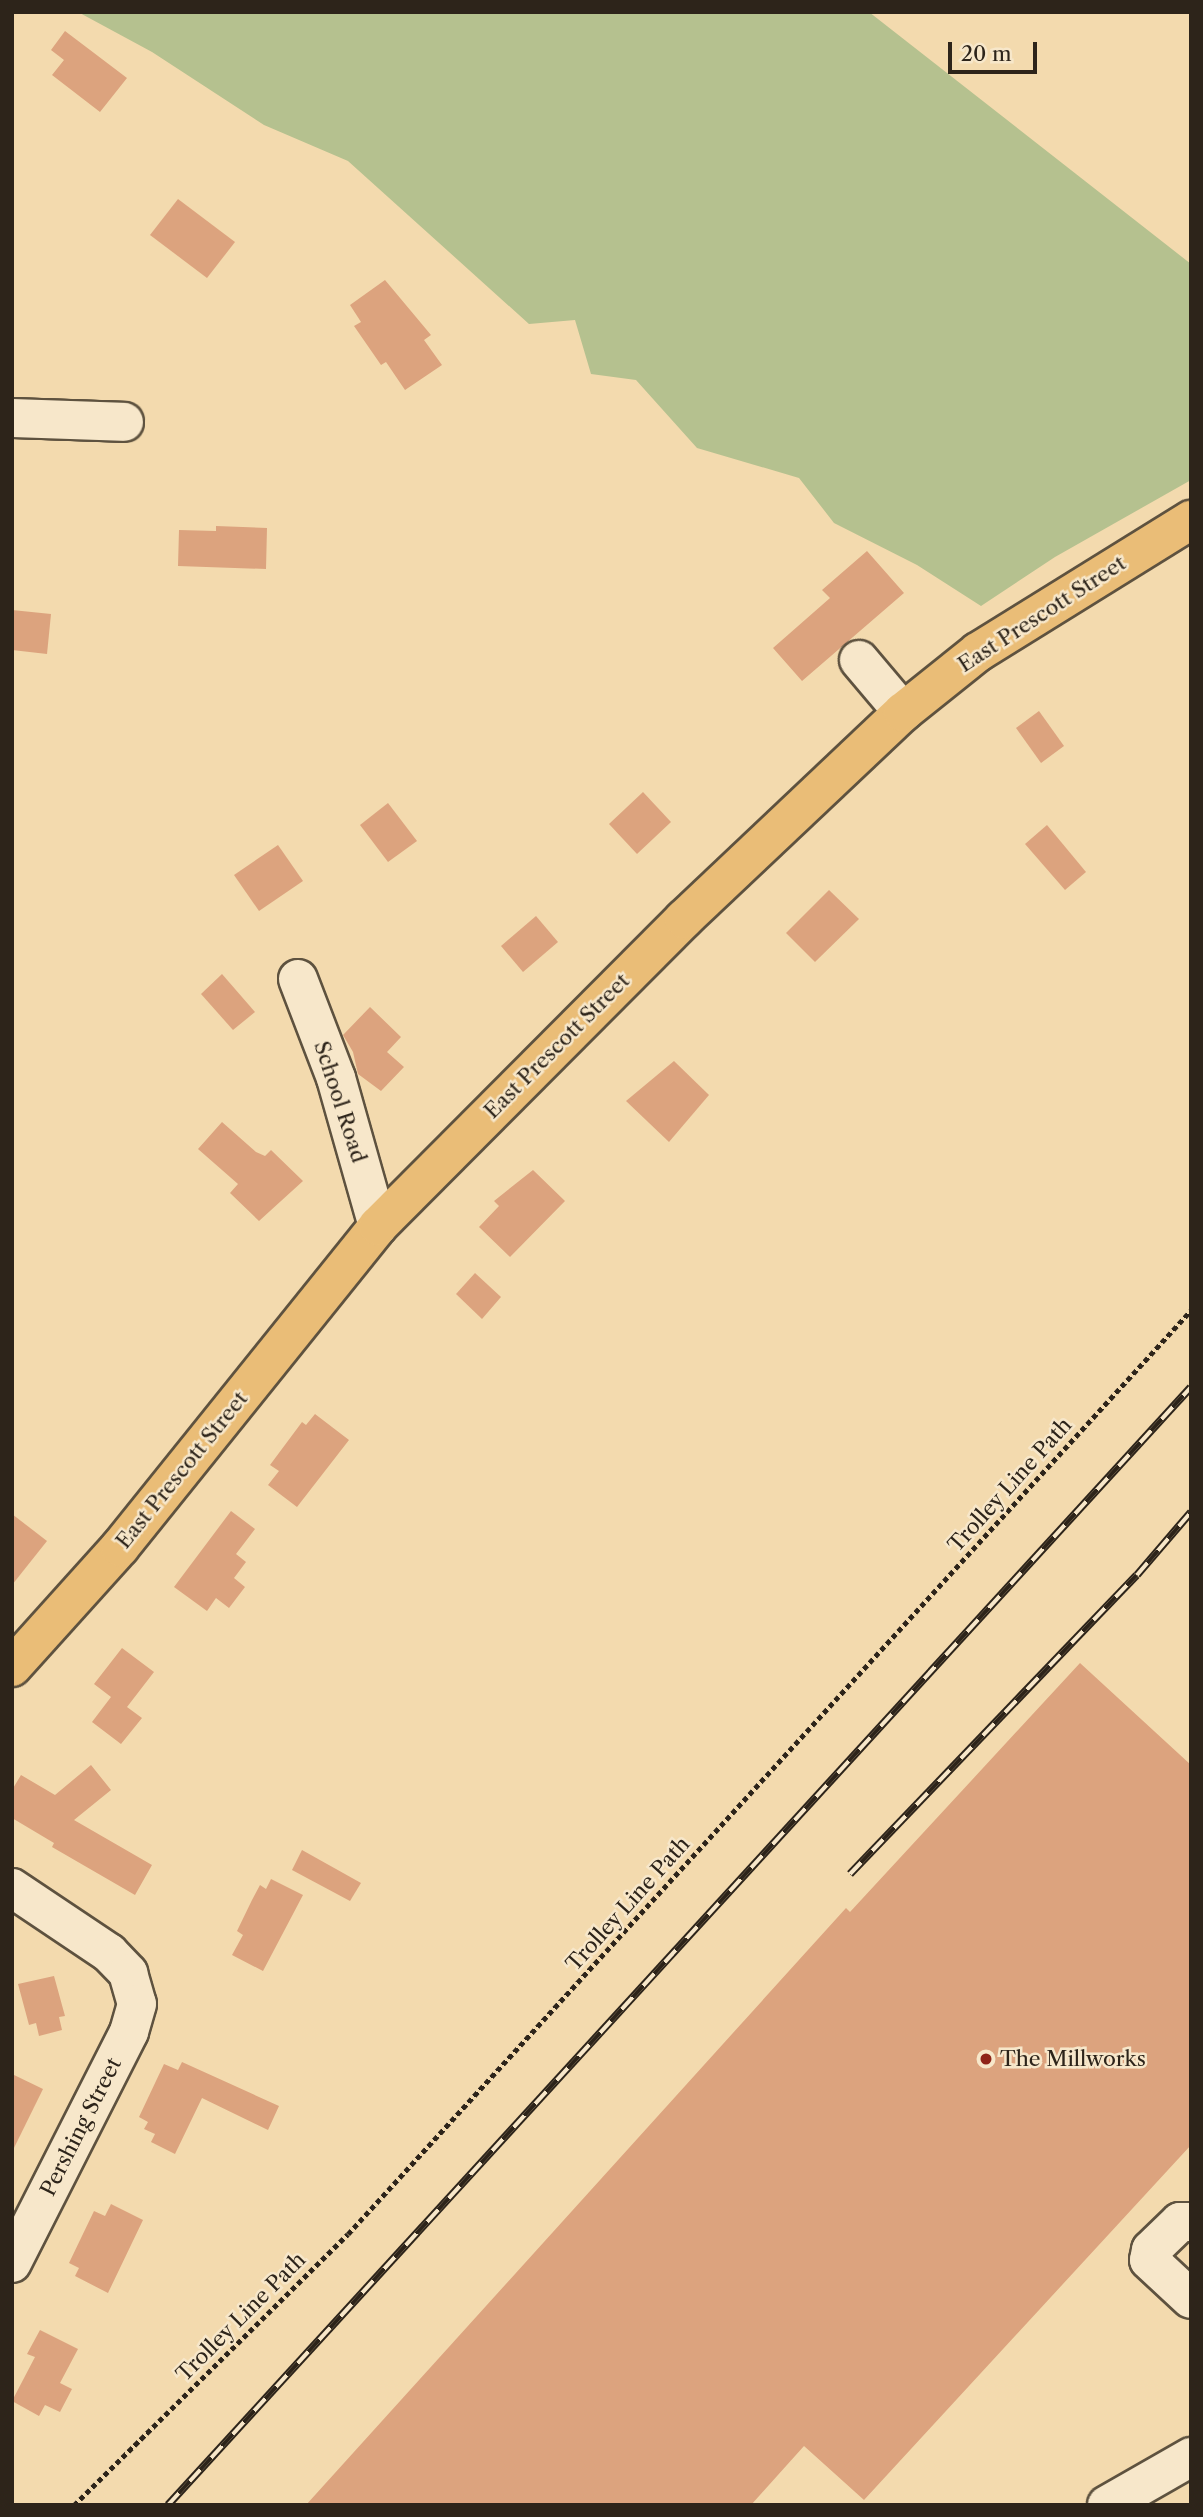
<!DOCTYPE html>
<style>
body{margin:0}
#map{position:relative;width:1203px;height:2517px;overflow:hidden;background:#f3daae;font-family:"Libre Caslon Text",serif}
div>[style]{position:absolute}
.green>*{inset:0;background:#b5c18f}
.building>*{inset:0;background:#dca37e}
.path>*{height:4.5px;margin-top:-2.25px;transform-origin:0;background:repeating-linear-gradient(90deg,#2d241a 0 5px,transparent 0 8.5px)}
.roads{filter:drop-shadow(2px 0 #5e523f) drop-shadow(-2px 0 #5e523f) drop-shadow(0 2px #5e523f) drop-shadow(0 -2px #5e523f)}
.minor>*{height:38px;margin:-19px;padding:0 19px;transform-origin:19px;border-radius:19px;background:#f7e7ca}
.major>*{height:38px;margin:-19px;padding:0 19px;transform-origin:19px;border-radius:19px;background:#eabd77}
.rail>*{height:8px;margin-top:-4px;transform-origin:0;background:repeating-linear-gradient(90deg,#f7e7ca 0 16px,#2d241a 0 32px);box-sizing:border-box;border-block:2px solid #2d241a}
.dots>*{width:19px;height:19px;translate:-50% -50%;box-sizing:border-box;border:4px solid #f7e7ca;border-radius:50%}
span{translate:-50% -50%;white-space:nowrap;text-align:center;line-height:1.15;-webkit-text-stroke:5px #f7e7ca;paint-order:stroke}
.street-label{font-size:21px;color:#2d241a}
.poi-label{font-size:21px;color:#2d241a}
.left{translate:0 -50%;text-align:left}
.frame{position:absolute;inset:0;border:14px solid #2d241a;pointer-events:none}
.scale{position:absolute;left:948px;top:42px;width:89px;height:32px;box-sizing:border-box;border:4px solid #2d241a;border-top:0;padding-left:9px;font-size:21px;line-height:24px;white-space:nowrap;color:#2d241a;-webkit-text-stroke:5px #f7e7ca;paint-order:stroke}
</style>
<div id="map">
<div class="green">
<div style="clip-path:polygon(78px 12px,869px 12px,1191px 264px,1191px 480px,1055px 557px,981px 606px,917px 565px,834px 523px,799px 478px,697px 448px,636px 380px,591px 374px,575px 320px,529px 324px,348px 161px,264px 125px,152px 52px)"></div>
</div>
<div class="building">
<div style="clip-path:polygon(65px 31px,127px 78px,100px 112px,52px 75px,64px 60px,51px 50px)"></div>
<div style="clip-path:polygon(178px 199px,235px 242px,207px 278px,150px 235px)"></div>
<div style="clip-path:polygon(385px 280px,431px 335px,424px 340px,442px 365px,405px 390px,386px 362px,381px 365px,354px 326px,361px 322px,350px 305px)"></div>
<div style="clip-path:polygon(216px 526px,267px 528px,266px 569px,178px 566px,179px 530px,216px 531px)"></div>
<div style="clip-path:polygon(867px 551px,904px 593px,802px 681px,773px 648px,830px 598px,822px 590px)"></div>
<div style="clip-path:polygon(12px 610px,51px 614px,47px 654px,12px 650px)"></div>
<div style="clip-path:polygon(1039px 711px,1064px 746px,1041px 763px,1016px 728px)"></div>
<div style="clip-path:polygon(643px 792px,671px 822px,637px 854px,609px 824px)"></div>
<div style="clip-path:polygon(388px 803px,417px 841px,388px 862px,360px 825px)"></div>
<div style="clip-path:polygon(1047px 825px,1086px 872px,1065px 890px,1025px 844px)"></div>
<div style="clip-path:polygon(278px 845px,303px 881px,259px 911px,234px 875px)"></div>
<div style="clip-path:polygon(829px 890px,859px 919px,815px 962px,786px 933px)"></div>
<div style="clip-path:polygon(536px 916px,558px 942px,523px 972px,501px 946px)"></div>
<div style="clip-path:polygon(222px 974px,255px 1012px,233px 1030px,201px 994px)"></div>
<div style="clip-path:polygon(370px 1007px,401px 1037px,387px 1052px,404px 1067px,381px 1091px,358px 1074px,353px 1052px,343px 1035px)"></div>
<div style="clip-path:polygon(674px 1061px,709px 1095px,669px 1142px,626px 1101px)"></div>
<div style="clip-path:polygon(222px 1122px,256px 1152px,265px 1156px,271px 1150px,303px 1181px,259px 1221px,230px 1193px,238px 1184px,198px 1149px)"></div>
<div style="clip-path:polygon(533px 1170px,565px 1201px,510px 1257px,479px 1227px,499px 1206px,494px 1201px)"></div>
<div style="clip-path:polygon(475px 1273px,501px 1297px,482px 1319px,456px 1294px)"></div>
<div style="clip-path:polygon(315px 1414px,349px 1440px,297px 1507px,268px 1485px,279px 1471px,270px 1465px,302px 1422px,306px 1425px)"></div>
<div style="clip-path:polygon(231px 1511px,255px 1529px,236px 1554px,246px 1562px,234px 1578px,245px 1587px,229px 1608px,216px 1598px,207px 1611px,174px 1587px)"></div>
<div style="clip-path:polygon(12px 1514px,47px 1541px,12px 1585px)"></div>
<div style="clip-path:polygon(122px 1648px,154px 1672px,127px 1707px,142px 1718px,121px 1744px,92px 1722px,111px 1697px,94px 1684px)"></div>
<div style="clip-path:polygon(1080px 1663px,1191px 1765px,1191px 2145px,864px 2500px,804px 2446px,751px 2505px,306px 2505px,846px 1908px,850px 1912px)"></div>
<div style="clip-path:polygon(91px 1765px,111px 1790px,74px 1820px,152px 1865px,135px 1895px,52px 1847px,54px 1843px,12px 1818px,12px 1790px,21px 1775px,55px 1795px)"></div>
<div style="clip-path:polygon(302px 1850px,361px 1883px,350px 1901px,292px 1870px)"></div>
<div style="clip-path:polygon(271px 1879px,303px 1895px,263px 1971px,232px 1955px,243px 1935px,237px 1931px,252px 1900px,260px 1885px,266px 1889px)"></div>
<div style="clip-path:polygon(54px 1976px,65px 2016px,59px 2017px,62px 2030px,39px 2036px,36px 2023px,29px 2025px,18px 1984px)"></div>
<div style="clip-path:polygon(182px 2062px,279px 2106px,268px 2130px,202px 2098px,175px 2154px,151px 2142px,155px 2134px,144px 2129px,148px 2122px,139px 2117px,164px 2064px,178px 2070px)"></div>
<div style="clip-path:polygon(12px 2074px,43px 2089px,12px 2152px)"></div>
<div style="clip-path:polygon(111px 2204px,143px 2220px,108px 2293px,75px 2276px,79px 2268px,69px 2263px,94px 2211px,105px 2216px)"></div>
<div style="clip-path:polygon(40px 2330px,78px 2349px,60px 2383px,72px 2389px,60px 2412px,45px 2405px,39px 2416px,12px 2401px,35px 2357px,27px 2354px)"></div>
</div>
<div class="path">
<div style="left:74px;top:2505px;width:385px;rotate:-44.7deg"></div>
<div style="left:348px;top:2234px;width:1251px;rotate:-47.62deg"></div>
</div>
<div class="roads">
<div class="minor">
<div style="left:12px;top:418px;width:112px;rotate:2deg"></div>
<div style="left:859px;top:660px;width:68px;rotate:49.8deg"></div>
<div style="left:298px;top:979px;width:106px;rotate:69deg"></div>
<div style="left:336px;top:1078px;width:154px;rotate:74.2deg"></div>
<div style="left:12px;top:1888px;width:117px;rotate:33.8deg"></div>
<div style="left:109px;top:1953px;width:28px;rotate:46deg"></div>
<div style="left:128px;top:1973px;width:32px;rotate:74deg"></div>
<div style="left:137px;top:2004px;width:29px;rotate:106deg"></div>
<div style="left:129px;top:2032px;width:259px;rotate:116.9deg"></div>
<div style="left:1191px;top:2222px;width:11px;rotate:180deg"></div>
<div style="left:1180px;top:2222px;width:40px;rotate:136deg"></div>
<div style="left:1151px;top:2250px;width:10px;rotate:101deg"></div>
<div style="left:1149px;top:2260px;width:57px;rotate:42.9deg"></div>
<div style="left:1107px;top:2505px;width:97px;rotate:-29.7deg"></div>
</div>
<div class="major">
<div style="left:12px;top:1667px;width:161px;rotate:-48deg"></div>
<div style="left:120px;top:1547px;width:412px;rotate:-51.2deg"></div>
<div style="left:378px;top:1226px;width:433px;rotate:-45.1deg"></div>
<div style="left:684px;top:919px;width:301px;rotate:-43.4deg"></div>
<div style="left:903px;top:712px;width:96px;rotate:-38.7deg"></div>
<div style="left:978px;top:652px;width:251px;rotate:-31.8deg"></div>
</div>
</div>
<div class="rail">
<div style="left:850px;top:1874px;width:414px;rotate:-46.2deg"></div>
<div style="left:1137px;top:1575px;width:83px;rotate:-49.4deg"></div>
<div style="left:168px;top:2505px;width:1515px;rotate:-47.54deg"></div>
</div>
<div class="dots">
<div style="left:986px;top:2059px;background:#8f2418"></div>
</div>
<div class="street-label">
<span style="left:1042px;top:614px;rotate:-33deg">East Prescott Street</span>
<span style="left:557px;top:1046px;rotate:-45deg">East Prescott Street</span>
<span style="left:340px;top:1102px;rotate:72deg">School Road</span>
<span style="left:182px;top:1470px;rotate:-51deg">East Prescott Street</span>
<span style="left:1010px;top:1485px;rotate:-48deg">Trolley Line Path</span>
<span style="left:628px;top:1904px;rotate:-48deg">Trolley Line Path</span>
<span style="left:81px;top:2127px;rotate:-63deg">Pershing Street</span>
<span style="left:241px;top:2317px;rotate:-45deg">Trolley Line Path</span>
</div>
<div class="poi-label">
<span class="left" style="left:1000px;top:2059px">The Millworks</span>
</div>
<div class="frame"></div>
<div class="scale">20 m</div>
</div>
